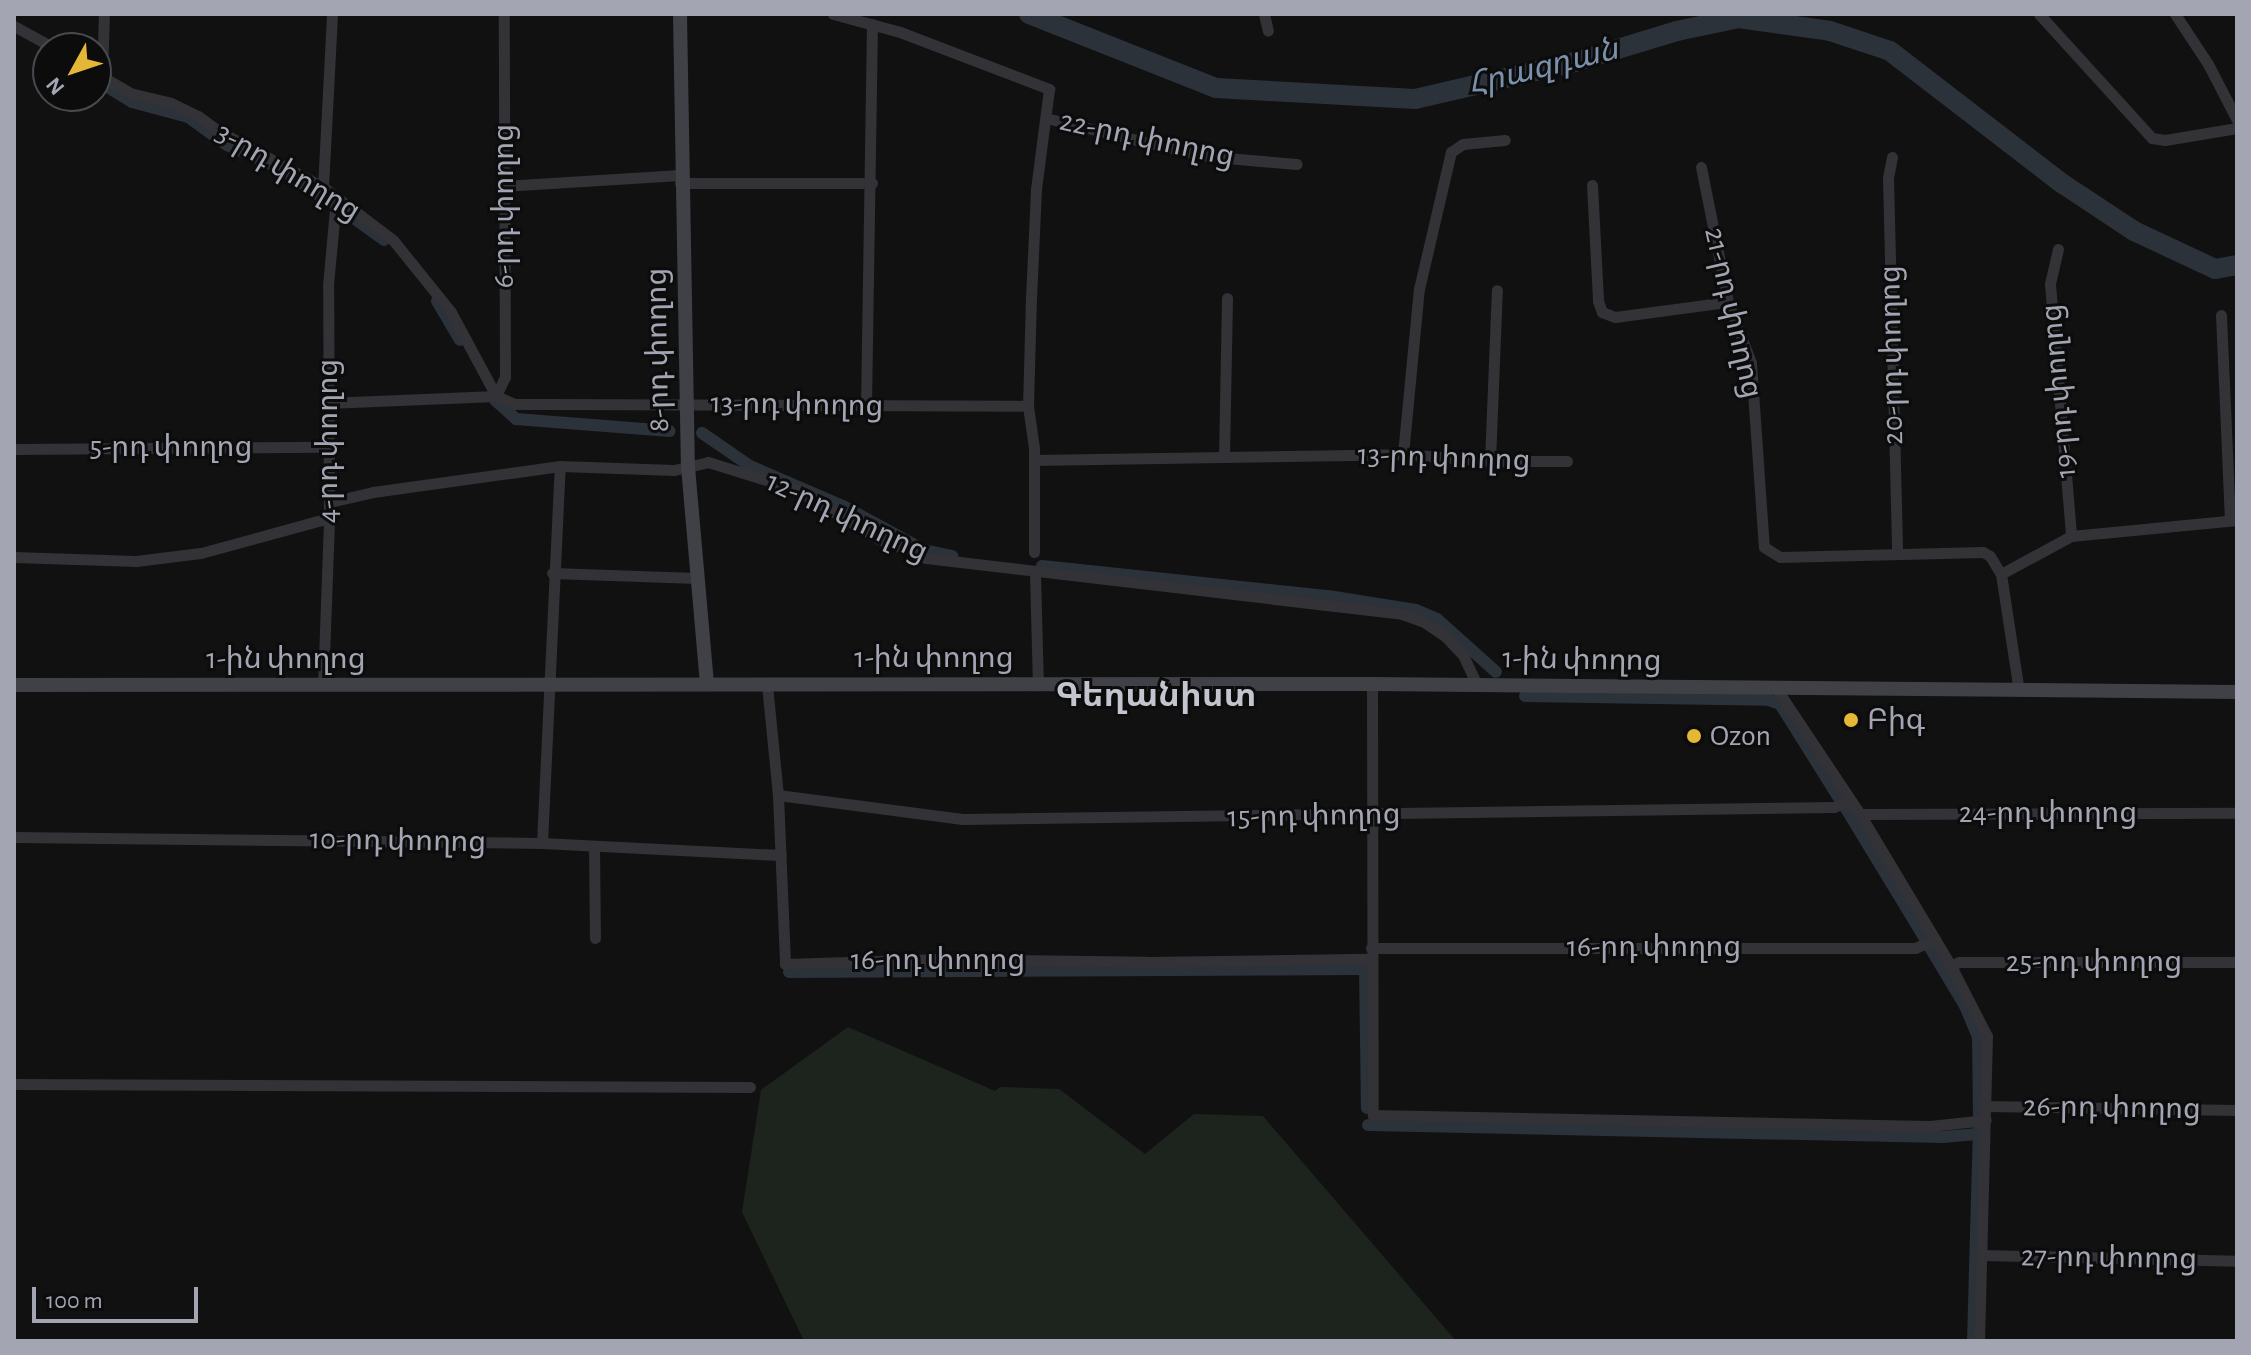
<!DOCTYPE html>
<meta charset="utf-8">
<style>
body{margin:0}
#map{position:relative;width:2251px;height:1355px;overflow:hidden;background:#111112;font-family:"Alegreya Sans","Noto Sans Armenian",sans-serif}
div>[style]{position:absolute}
.green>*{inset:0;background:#1d241e}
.canal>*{height:12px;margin:-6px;padding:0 6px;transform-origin:6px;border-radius:6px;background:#2b3239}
.river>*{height:20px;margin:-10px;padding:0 10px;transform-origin:10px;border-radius:10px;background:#2b3239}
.minor>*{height:11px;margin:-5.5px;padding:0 5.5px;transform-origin:5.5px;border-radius:5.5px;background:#323237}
.secondary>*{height:14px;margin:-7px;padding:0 7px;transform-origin:7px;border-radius:7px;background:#404146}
.dots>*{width:22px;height:22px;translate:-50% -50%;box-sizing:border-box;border:4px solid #0c0c0d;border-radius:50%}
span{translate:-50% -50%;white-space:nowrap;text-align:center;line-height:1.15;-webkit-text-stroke:6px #0c0c0d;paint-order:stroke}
.street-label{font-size:30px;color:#a3a6b2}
.poi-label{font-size:30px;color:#a3a6b2}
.left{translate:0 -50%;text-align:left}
.water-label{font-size:32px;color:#7b91ab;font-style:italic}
.quarter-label{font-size:34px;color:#c3c5ce;font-weight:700}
.frame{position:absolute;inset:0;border:16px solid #a3a6b2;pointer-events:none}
.north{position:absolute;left:32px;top:32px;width:80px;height:80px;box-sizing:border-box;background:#0c0c0d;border:2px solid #484a4f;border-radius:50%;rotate:230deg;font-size:22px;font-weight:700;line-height:32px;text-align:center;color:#a3a6b2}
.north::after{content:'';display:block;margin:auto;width:28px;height:36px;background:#e5b736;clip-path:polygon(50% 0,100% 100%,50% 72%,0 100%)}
.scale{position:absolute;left:32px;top:1287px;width:166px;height:36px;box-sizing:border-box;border:4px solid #a3a6b2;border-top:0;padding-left:10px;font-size:24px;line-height:28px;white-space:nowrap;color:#a3a6b2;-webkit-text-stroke:6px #0c0c0d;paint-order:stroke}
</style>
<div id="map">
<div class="green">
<div style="clip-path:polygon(848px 1027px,995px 1091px,1000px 1087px,1059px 1089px,1145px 1154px,1194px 1114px,1263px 1116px,1456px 1341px,804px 1341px,742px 1212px,761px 1090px)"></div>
</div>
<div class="canal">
<div style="left:96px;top:80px;width:42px;rotate:31.4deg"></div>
<div style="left:132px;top:102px;width:58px;rotate:15deg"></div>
<div style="left:188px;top:117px;width:48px;rotate:35.7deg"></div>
<div style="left:227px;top:145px;width:60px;rotate:23.6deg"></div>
<div style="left:282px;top:169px;width:55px;rotate:35.4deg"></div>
<div style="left:341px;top:209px;width:53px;rotate:35.8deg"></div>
<div style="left:437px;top:301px;width:45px;rotate:59.5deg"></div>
<div style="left:495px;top:400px;width:28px;rotate:42deg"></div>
<div style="left:516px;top:419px;width:154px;rotate:4.5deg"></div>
<div style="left:702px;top:433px;width:58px;rotate:34.5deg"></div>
<div style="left:750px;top:466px;width:101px;rotate:23.3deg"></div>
<div style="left:843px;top:506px;width:92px;rotate:28.5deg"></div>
<div style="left:924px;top:550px;width:29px;rotate:12deg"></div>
<div style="left:1042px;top:566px;width:288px;rotate:6deg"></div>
<div style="left:1328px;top:596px;width:89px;rotate:9deg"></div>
<div style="left:1416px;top:610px;width:23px;rotate:23deg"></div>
<div style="left:1437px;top:619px;width:79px;rotate:41.9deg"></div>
<div style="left:1525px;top:696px;width:244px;rotate:0.9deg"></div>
<div style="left:1769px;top:700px;width:12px;rotate:20deg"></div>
<div style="left:1780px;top:704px;width:111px;rotate:57.9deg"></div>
<div style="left:1845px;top:807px;width:152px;rotate:58.7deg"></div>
<div style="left:1929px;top:946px;width:70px;rotate:59deg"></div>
<div style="left:1965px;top:1006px;width:34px;rotate:67deg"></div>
<div style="left:1978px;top:1037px;width:78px;rotate:89.3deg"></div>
<div style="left:789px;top:972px;width:576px;rotate:-0.3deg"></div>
<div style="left:1365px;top:969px;width:139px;rotate:89.2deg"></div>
<div style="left:1368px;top:1125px;width:575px;rotate:1.2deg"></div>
<div style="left:1943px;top:1137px;width:36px;rotate:-5deg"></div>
<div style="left:1973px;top:1341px;width:214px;rotate:-88.4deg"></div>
</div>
<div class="river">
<div style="left:1029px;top:14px;width:201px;rotate:21.6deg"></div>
<div style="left:1216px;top:88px;width:199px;rotate:3.2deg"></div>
<div style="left:1415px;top:99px;width:164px;rotate:-13deg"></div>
<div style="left:1575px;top:62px;width:107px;rotate:-16.9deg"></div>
<div style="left:1677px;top:31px;width:62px;rotate:-12deg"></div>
<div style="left:1738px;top:18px;width:93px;rotate:8deg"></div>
<div style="left:1830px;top:31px;width:63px;rotate:18.4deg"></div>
<div style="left:1890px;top:51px;width:218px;rotate:37.6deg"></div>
<div style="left:2063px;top:184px;width:85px;rotate:33.5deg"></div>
<div style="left:2134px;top:231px;width:89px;rotate:25.1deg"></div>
<div style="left:2215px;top:269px;width:22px;rotate:-10deg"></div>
</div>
<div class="minor">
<div style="left:833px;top:14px;width:69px;rotate:15deg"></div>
<div style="left:900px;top:32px;width:160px;rotate:20.9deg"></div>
<div style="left:1049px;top:89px;width:101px;rotate:97.4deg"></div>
<div style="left:1036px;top:189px;width:109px;rotate:92.6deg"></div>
<div style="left:1031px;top:298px;width:108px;rotate:91.6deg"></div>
<div style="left:1028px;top:406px;width:42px;rotate:81.9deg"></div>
<div style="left:1034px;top:448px;width:104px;rotate:90deg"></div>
<div style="left:1264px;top:14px;width:17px;rotate:77deg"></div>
<div style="left:2039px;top:14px;width:168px;rotate:47.7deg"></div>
<div style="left:2152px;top:138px;width:13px;rotate:9deg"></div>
<div style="left:2165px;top:140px;width:73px;rotate:-9.5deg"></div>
<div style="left:2175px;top:14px;width:60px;rotate:56.6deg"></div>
<div style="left:2208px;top:64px;width:63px;rotate:62.6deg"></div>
<div style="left:14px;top:26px;width:46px;rotate:28.8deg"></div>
<div style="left:96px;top:73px;width:39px;rotate:30deg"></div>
<div style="left:130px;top:93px;width:42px;rotate:13.7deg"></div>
<div style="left:171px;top:103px;width:30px;rotate:26deg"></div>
<div style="left:198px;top:116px;width:24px;rotate:36deg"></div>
<div style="left:217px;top:130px;width:120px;rotate:28.3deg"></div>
<div style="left:323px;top:187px;width:88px;rotate:37.1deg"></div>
<div style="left:393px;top:240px;width:92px;rotate:51.1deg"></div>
<div style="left:451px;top:312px;width:95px;rotate:61.8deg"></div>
<div style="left:102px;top:76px;width:62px;rotate:-88.2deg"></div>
<div style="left:1046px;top:118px;width:162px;rotate:13.6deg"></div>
<div style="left:1203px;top:156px;width:94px;rotate:4.9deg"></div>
<div style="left:1892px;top:157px;width:21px;rotate:101deg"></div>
<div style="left:1888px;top:178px;width:376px;rotate:88.6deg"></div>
<div style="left:1701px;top:167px;width:138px;rotate:78.7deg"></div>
<div style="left:1728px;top:302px;width:65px;rotate:69.3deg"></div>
<div style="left:1751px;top:363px;width:184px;rotate:86deg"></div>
<div style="left:1764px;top:547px;width:19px;rotate:32deg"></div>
<div style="left:1780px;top:557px;width:203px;rotate:-1.4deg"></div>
<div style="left:1983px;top:552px;width:8px;rotate:30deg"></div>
<div style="left:1990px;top:556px;width:21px;rotate:59deg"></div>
<div style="left:2001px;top:574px;width:118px;rotate:81.3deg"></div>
<div style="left:680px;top:183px;width:192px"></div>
<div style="left:1592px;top:185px;width:116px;rotate:87deg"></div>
<div style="left:1598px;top:301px;width:12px;rotate:70deg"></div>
<div style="left:1602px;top:312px;width:14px;rotate:21deg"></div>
<div style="left:1615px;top:317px;width:114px;rotate:-7.6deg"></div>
<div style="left:505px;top:186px;width:175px;rotate:-3.6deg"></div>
<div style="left:323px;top:187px;width:173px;rotate:-87deg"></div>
<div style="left:2058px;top:249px;width:36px;rotate:103deg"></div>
<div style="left:2050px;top:284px;width:253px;rotate:85.2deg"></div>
<div style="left:2221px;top:315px;width:205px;rotate:87.5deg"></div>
<div style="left:496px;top:396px;width:21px;rotate:-65deg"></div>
<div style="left:505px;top:377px;width:363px;rotate:-90.2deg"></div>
<div style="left:327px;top:403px;width:169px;rotate:-2.4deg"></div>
<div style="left:496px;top:396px;width:21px;rotate:23deg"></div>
<div style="left:515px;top:404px;width:32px"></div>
<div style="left:547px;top:404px;width:481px;rotate:0.2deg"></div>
<div style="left:866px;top:406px;width:382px;rotate:-89.1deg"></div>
<div style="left:14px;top:449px;width:314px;rotate:-0.4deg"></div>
<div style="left:1403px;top:454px;width:166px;rotate:-84.5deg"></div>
<div style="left:1419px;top:289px;width:141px;rotate:-76.9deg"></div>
<div style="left:1451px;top:152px;width:14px;rotate:-34deg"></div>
<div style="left:1463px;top:144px;width:42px;rotate:-5.4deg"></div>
<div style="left:1224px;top:456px;width:158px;rotate:-88.9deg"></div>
<div style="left:1034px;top:460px;width:369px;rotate:-0.9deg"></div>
<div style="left:1403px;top:454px;width:87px;rotate:4.6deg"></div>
<div style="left:1490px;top:461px;width:77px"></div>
<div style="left:1490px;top:461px;width:171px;rotate:-87.7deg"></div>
<div style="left:330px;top:502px;width:44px;rotate:-13.1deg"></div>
<div style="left:373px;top:492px;width:189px;rotate:-7.9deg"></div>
<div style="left:560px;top:466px;width:114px;rotate:2deg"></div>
<div style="left:674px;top:470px;width:35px;rotate:-13deg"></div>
<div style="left:708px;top:462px;width:91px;rotate:17.2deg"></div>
<div style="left:795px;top:489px;width:98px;rotate:30.8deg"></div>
<div style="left:879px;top:539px;width:51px;rotate:22deg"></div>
<div style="left:926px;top:558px;width:479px;rotate:6.7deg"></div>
<div style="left:1402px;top:614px;width:23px;rotate:20deg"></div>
<div style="left:1424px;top:622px;width:27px;rotate:34deg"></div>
<div style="left:1446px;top:637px;width:25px;rotate:47deg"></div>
<div style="left:1463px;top:655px;width:33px;rotate:65deg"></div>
<div style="left:14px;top:557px;width:122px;rotate:1.9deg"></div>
<div style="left:136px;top:561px;width:65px;rotate:-7deg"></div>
<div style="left:201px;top:553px;width:133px;rotate:-15.3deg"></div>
<div style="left:552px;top:573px;width:145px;rotate:2deg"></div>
<div style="left:1035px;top:573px;width:111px;rotate:88.5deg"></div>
<div style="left:2001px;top:574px;width:80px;rotate:-28.5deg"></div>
<div style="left:2071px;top:536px;width:167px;rotate:-5.5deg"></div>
<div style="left:1372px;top:684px;width:431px;rotate:89.9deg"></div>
<div style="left:1373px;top:1115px;width:557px;rotate:1.13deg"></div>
<div style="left:1930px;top:1126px;width:56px;rotate:-6.1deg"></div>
<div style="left:323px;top:685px;width:167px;rotate:-87.9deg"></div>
<div style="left:329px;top:518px;width:233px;rotate:-90.2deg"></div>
<div style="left:328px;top:285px;width:87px;rotate:-84.7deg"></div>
<div style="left:767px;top:685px;width:111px;rotate:84.3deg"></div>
<div style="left:778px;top:795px;width:169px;rotate:87.6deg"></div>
<div style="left:785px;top:964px;width:156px;rotate:-1.8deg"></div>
<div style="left:941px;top:959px;width:205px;rotate:0.8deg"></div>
<div style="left:1146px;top:962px;width:225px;rotate:-0.8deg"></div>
<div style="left:1776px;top:688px;width:151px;rotate:56.3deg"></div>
<div style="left:1860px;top:814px;width:177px;rotate:59.1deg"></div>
<div style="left:1951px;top:966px;width:79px;rotate:62.8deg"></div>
<div style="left:1987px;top:1036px;width:305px;rotate:91.5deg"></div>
<div style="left:778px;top:795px;width:186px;rotate:7.4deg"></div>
<div style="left:962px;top:819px;width:872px;rotate:-0.79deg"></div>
<div style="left:1834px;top:807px;width:17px;rotate:-24deg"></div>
<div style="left:1860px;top:814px;width:377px;rotate:-0.2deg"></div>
<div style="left:14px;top:837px;width:528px;rotate:0.65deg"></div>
<div style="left:542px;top:843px;width:239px;rotate:2.9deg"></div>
<div style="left:542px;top:843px;width:377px;rotate:-87.3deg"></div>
<div style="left:594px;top:846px;width:92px;rotate:89.4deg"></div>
<div style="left:1371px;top:948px;width:544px"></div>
<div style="left:1915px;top:948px;width:22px;rotate:-24deg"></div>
<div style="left:1951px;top:966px;width:9px;rotate:-27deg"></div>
<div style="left:1959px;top:962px;width:278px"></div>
<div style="left:14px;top:1084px;width:736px;rotate:0.23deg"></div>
<div style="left:1986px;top:1106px;width:251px;rotate:0.9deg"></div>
<div style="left:1982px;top:1255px;width:255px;rotate:1.3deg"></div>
</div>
<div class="secondary">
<div style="left:680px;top:14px;width:453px;rotate:89deg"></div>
<div style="left:688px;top:467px;width:218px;rotate:85deg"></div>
<div style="left:14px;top:685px;width:1358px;rotate:-0.04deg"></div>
<div style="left:1372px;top:684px;width:865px;rotate:0.53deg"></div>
</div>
<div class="dots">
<div style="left:1851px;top:720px;background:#e5b736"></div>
<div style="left:1694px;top:736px;background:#e5b736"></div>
</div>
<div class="street-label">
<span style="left:1147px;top:139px;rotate:12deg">22-րդ փողոց</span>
<span style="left:288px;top:172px;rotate:31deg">3-րդ փողոց</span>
<span style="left:504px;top:206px;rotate:-90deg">6-րդ փողոց</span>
<span style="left:1733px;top:313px;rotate:77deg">21-րդ փողոց</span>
<span style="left:658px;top:350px;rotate:-91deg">8-րդ փողոց</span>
<span style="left:1892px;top:355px;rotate:-91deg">20-րդ փողոց</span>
<span style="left:2059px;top:391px;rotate:-95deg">19-րդ փողոց</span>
<span style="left:797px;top:405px;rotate:1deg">13-րդ փողոց</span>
<span style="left:328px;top:441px;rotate:-90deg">4-րդ փողոց</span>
<span style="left:171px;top:447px">5-րդ փողոց</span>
<span style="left:1444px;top:458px;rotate:2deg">13-րդ փողոց</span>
<span style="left:847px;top:517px;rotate:25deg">12-րդ փողոց</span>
<span style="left:934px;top:658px">1-ին փողոց</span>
<span style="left:286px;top:659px">1-ին փողոց</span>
<span style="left:1582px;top:660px;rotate:1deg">1-ին փողոց</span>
<span style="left:2048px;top:813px">24-րդ փողոց</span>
<span style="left:1314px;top:816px;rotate:-1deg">15-րդ փողոց</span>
<span style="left:398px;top:841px;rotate:1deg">10-րդ փողոց</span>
<span style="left:1654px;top:947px">16-րդ փողոց</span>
<span style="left:938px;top:960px">16-րդ փողոց</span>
<span style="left:2094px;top:962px">25-րդ փողոց</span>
<span style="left:2112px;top:1108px;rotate:1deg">26-րդ փողոց</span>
<span style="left:2109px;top:1258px;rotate:1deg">27-րդ փողոց</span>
</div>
<div class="poi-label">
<span class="left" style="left:1867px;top:720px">Բիգ</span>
<span class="left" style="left:1710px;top:736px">Ozon</span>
</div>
<div class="water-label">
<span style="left:1543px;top:67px;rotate:-14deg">Հրազդան</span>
</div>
<div class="quarter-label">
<span style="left:1156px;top:697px">Գեղանիստ</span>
</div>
<div class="frame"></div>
<div class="north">N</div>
<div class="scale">100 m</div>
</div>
